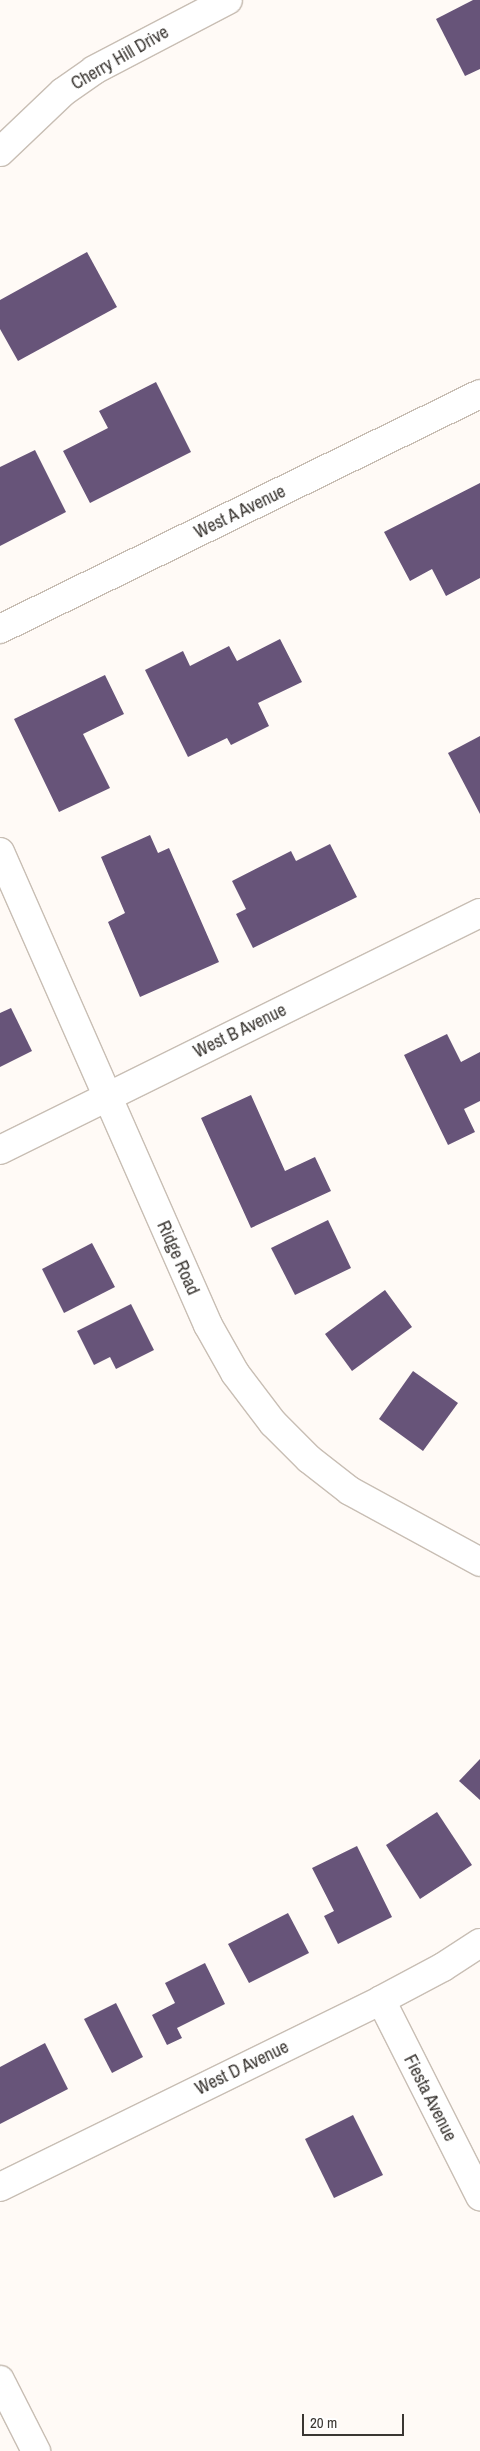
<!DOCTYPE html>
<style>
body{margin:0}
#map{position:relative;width:480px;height:2451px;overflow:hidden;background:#fffaf6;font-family:"Archivo Narrow",sans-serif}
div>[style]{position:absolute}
.building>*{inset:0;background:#675479}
.roads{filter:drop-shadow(1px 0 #c8beb4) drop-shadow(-1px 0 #c8beb4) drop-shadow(0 1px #c8beb4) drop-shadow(0 -1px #c8beb4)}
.minor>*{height:28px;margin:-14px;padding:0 14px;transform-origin:14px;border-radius:14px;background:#fff}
span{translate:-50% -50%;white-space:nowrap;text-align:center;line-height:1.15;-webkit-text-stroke:5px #fff;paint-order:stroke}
.street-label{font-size:18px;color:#3a3632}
.scale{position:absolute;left:302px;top:2414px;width:102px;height:22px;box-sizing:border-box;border:2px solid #3a3632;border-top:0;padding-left:6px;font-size:15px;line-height:18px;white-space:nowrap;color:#3a3632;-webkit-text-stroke:4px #fff;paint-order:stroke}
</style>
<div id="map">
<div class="building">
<div style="clip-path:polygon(473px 0,480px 0,480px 69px,465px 76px,436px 19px)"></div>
<div style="clip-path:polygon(87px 252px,117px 307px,18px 361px,0 329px,0 300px)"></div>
<div style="clip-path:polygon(156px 382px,191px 452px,90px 503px,63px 451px,108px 428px,99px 411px)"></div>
<div style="clip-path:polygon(35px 450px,66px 512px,0 546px,0 467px)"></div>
<div style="clip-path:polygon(480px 483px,480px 578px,446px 596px,432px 569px,410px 581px,384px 532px)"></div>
<div style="clip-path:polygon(280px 639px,302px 682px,258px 703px,269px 726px,231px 745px,227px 738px,188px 757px,145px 670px,183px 651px,190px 666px,229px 646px,237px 661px)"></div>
<div style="clip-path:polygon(105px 675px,124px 714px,83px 734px,110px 788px,59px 812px,14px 719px)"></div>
<div style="clip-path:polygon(480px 736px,480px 814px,448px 753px)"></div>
<div style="clip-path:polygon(150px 835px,158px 853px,169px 848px,219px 962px,140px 997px,108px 922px,125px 913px,101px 857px)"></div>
<div style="clip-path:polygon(330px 844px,357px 897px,253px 948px,236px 914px,246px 909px,232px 881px,291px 851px,296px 861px)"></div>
<div style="clip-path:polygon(11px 1008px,32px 1051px,0 1067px,0 1013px)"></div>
<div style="clip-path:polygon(447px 1034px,461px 1062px,480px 1052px,480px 1101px,464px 1109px,475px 1132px,448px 1145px,404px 1055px)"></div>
<div style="clip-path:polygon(251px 1095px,285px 1171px,315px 1157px,331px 1191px,251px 1228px,201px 1118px)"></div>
<div style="clip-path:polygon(328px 1220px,351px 1268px,295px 1295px,271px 1248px)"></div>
<div style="clip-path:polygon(92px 1243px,115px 1287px,64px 1313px,42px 1269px)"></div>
<div style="clip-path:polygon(385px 1290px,412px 1327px,352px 1371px,325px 1334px)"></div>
<div style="clip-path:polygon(131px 1304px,154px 1350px,116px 1369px,110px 1357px,94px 1365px,77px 1331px)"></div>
<div style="clip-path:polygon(413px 1371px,458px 1403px,423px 1451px,379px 1419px)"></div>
<div style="clip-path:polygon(480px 1759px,480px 1800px,459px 1781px)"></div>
<div style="clip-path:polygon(437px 1812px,472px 1865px,420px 1899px,386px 1845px)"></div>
<div style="clip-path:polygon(357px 1846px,392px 1917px,338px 1944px,324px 1916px,334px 1911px,312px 1868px)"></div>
<div style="clip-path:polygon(288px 1913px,309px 1953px,249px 1983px,228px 1944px)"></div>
<div style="clip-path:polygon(205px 1963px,225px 2004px,177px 2028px,182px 2038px,167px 2045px,152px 2015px,175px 2003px,165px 1983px)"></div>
<div style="clip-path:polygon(116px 2003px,143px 2057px,112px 2073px,84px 2019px)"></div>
<div style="clip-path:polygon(45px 2043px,68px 2089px,0 2124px,0 2067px)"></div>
<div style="clip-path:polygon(353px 2115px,383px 2175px,334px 2198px,305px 2139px)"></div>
</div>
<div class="roads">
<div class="minor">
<div style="left:0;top:152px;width:87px;rotate:-43.6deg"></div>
<div style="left:63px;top:92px;width:38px;rotate:-35deg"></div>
<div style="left:94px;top:70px;width:151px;rotate:-27.6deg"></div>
<div style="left:0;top:629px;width:534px;rotate:-26.09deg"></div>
<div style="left:0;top:852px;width:517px;rotate:66.26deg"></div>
<div style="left:208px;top:1325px;width:55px;rotate:60.6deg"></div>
<div style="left:235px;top:1373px;width:63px;rotate:52.8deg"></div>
<div style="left:273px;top:1423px;width:51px;rotate:45deg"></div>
<div style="left:309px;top:1459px;width:52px;rotate:38deg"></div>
<div style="left:350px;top:1491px;width:148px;rotate:28.6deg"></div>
<div style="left:0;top:1150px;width:535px;rotate:-26.28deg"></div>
<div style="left:381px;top:2000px;width:220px;rotate:63.2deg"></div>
<div style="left:0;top:2187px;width:424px;rotate:-26.1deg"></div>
<div style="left:381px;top:2000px;width:70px;rotate:-28deg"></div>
<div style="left:443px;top:1967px;width:44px;rotate:-33deg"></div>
<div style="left:0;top:2380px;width:80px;rotate:63.1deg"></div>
</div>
</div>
<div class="street-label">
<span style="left:120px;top:58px;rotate:-30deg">Cherry Hill Drive</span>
<span style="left:240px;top:512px;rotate:-26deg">West A Avenue</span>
<span style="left:240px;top:1031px;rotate:-26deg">West B Avenue</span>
<span style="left:178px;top:1258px;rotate:66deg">Ridge Road</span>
<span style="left:242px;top:2068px;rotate:-26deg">West D Avenue</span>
<span style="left:430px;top:2098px;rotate:63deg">Fiesta Avenue</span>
</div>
<div class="scale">20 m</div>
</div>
